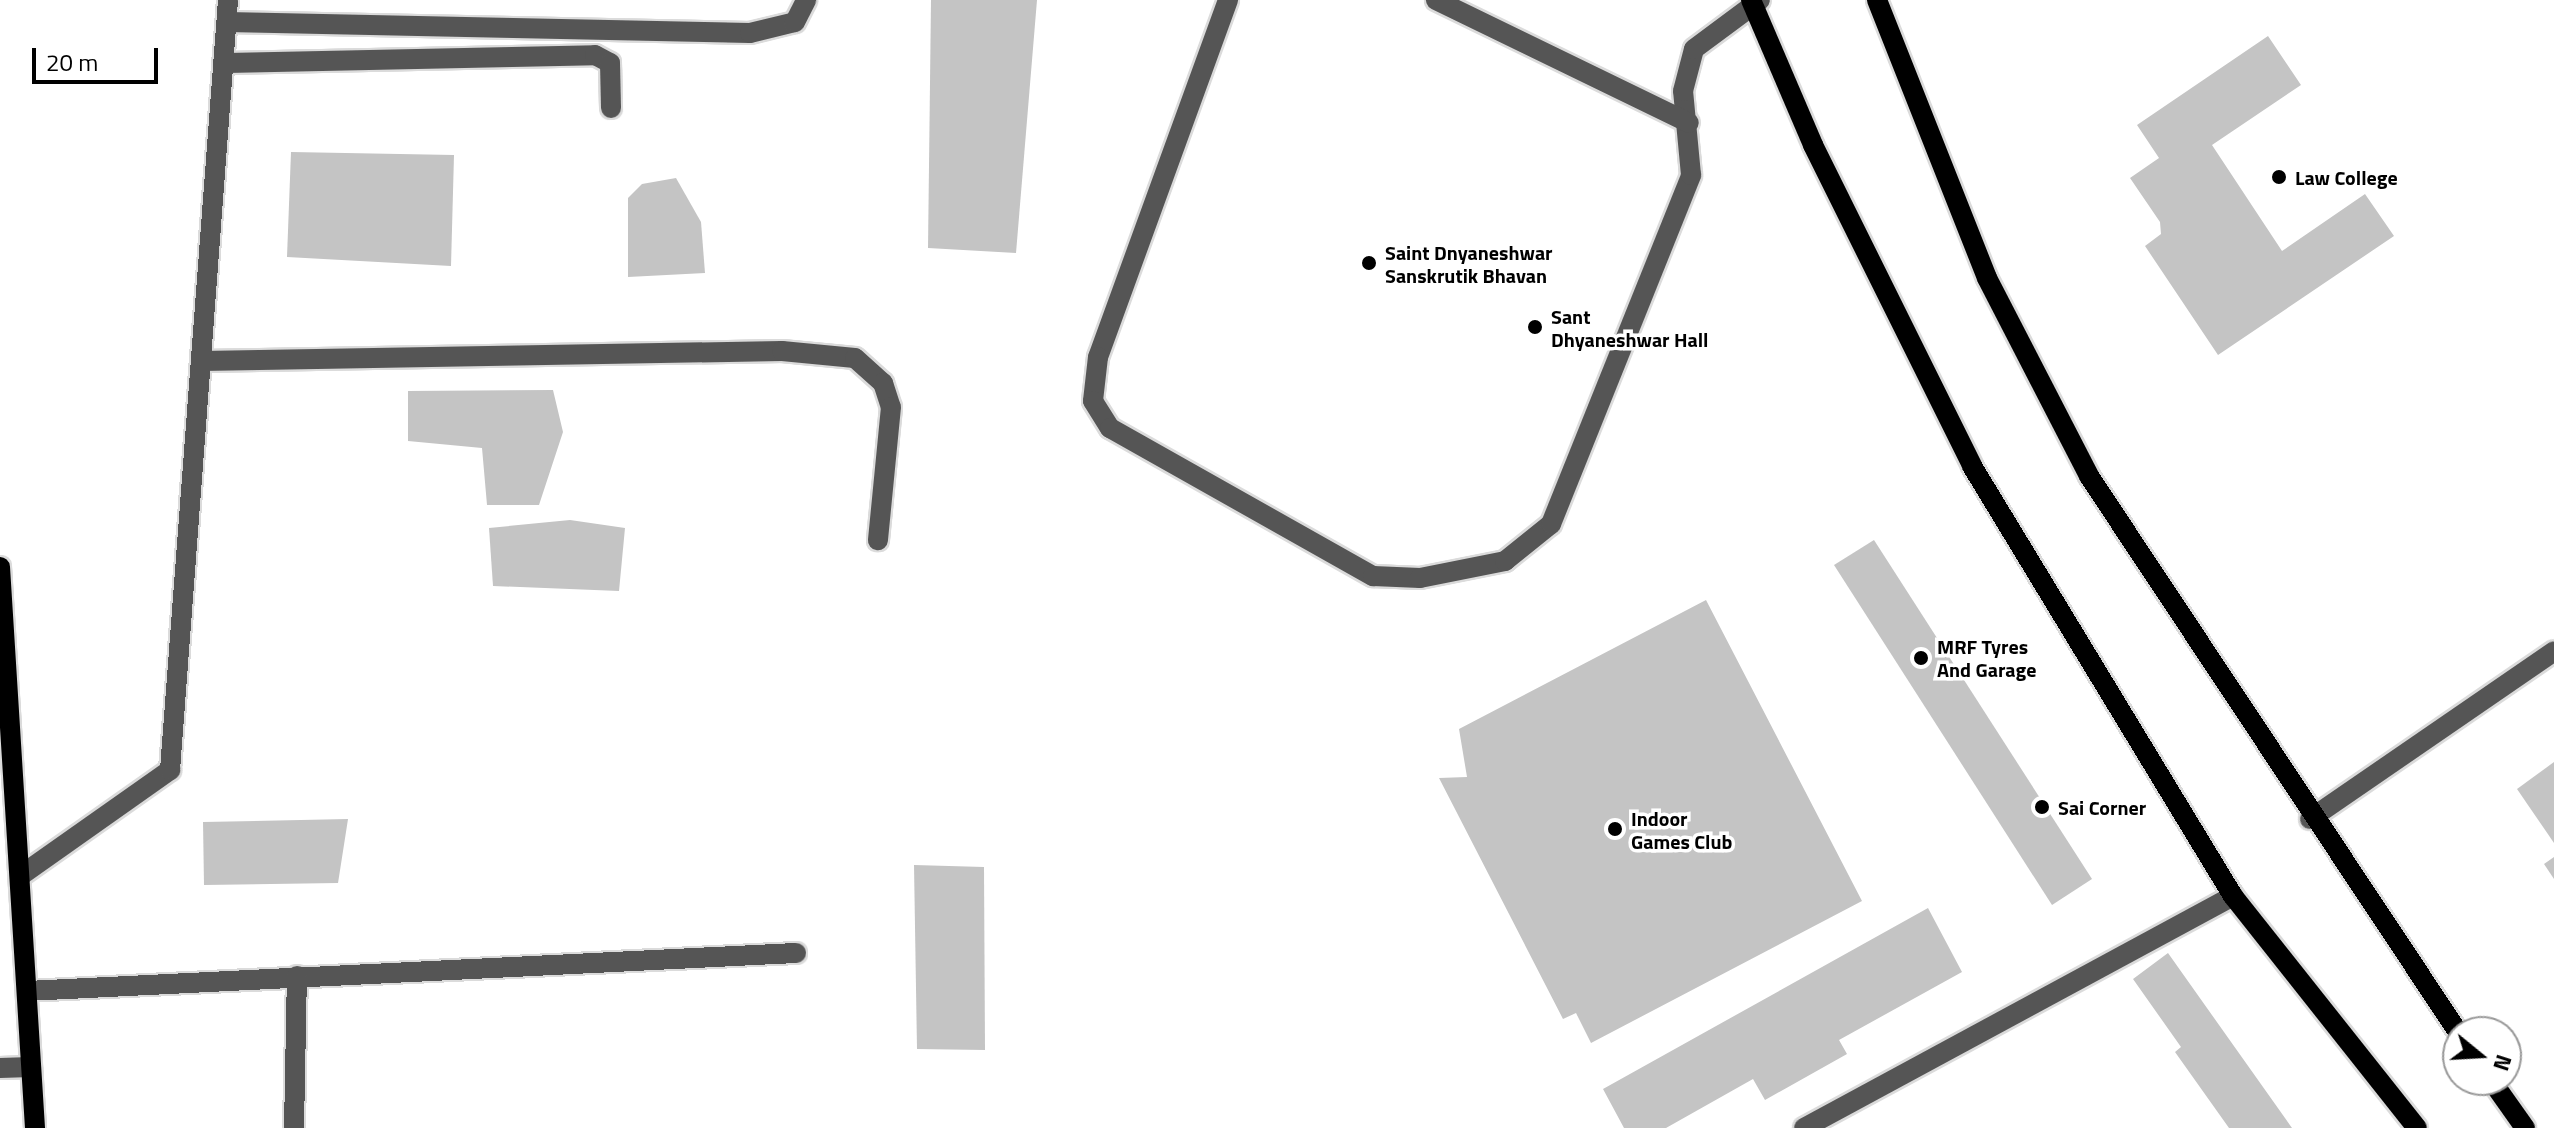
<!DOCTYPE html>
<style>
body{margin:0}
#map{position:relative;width:2554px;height:1128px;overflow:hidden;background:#fff;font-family:"Titillium Web",sans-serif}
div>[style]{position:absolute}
.building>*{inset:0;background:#c4c4c4}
.roads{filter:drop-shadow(2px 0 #dbdbdb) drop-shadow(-2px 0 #dbdbdb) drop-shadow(0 2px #dbdbdb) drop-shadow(0 -2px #dbdbdb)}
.minor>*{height:20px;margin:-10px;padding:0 10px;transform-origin:10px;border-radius:10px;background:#555}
.major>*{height:20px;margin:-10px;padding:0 10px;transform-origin:10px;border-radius:10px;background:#000}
.dots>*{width:22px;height:22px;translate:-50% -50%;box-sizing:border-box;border:4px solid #fff;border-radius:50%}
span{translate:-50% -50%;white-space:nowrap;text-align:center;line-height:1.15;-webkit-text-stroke:7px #fff;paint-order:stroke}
.poi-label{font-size:20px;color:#000;font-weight:700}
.left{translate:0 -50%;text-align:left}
.north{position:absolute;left:2442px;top:1016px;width:80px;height:80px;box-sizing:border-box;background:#fff;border:2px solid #999;border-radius:50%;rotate:108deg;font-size:22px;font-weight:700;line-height:32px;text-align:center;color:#000}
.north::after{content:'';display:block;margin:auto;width:28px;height:36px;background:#000;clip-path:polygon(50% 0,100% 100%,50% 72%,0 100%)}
.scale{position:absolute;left:32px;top:48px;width:126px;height:36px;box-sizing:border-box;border:4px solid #000;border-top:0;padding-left:10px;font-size:24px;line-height:28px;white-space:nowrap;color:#000;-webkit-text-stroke:6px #fff;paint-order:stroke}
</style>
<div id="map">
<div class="building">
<div style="clip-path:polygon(931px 0,1037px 0,1016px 253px,928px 248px)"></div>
<div style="clip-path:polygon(2268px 36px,2301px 85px,2212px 145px,2282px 251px,2365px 194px,2394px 236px,2218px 355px,2145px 246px,2161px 234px,2160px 222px,2130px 178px,2159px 158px,2137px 125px)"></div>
<div style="clip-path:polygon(291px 152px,454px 155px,451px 266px,287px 257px)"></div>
<div style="clip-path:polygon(676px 178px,701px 222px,705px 273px,628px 277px,628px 198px,642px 184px)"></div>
<div style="clip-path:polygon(553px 390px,563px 432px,539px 505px,487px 505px,482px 448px,408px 441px,408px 391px)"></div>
<div style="clip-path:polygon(570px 520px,625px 528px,619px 591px,493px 586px,489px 528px)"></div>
<div style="clip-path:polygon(1874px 540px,2092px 879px,2052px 905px,1834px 565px)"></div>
<div style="clip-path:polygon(1706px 600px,1862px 901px,1591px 1043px,1576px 1013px,1563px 1019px,1439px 778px,1467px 777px,1459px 729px)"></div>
<div style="clip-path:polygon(2554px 762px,2554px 843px,2517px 789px)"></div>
<div style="clip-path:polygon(348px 819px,338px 883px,204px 885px,203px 822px)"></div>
<div style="clip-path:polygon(2554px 857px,2554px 879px,2544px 864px)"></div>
<div style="clip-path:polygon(914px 865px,984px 867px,985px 1050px,917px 1049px)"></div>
<div style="clip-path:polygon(1928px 908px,1962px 972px,1839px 1040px,1847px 1054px,1765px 1100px,1753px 1079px,1666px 1128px,1624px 1128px,1603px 1089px)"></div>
<div style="clip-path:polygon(2168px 953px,2292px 1128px,2229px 1128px,2175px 1052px,2181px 1047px,2133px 979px)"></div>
</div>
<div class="roads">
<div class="minor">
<div style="left:1228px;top:0;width:380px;rotate:110deg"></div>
<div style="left:1098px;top:357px;width:44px;rotate:96.5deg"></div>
<div style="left:1093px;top:401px;width:32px;rotate:58deg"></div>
<div style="left:1110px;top:428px;width:302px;rotate:29.4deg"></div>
<div style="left:1373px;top:576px;width:47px;rotate:2.4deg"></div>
<div style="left:1420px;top:578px;width:87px;rotate:-11.3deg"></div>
<div style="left:1505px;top:561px;width:59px;rotate:-38.8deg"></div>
<div style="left:1551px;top:524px;width:376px;rotate:-68.1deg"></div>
<div style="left:1691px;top:175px;width:84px;rotate:-95.4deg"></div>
<div style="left:1683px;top:91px;width:43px;rotate:-75.3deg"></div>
<div style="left:1694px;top:49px;width:82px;rotate:-36.6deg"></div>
<div style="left:1436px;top:0;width:281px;rotate:25.9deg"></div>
<div style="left:227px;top:22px;width:523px;rotate:1.2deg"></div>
<div style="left:750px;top:33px;width:46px;rotate:-13.7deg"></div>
<div style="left:795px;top:22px;width:25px;rotate:-63deg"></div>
<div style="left:227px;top:63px;width:368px;rotate:-1.2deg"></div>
<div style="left:595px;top:55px;width:17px;rotate:28deg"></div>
<div style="left:610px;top:63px;width:45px;rotate:88.7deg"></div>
<div style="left:202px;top:361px;width:580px;rotate:-0.99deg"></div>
<div style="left:782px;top:351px;width:73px;rotate:5.5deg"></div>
<div style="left:855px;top:358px;width:38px;rotate:42deg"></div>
<div style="left:883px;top:383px;width:25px;rotate:72deg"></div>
<div style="left:891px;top:407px;width:134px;rotate:95.6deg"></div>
<div style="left:2310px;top:819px;width:296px;rotate:-34.5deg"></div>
<div style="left:20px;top:876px;width:184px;rotate:-35.2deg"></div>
<div style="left:170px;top:770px;width:772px;rotate:-85.69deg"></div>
<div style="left:27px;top:991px;width:770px;rotate:-2.83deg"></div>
<div style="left:0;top:1068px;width:31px;rotate:-2deg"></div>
<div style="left:294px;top:1128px;width:152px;rotate:-88.9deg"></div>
<div style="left:1804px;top:1128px;width:488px;rotate:-28.4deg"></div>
</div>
<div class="major">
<div style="left:1751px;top:0;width:158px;rotate:66.8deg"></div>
<div style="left:1813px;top:145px;width:358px;rotate:63.6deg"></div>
<div style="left:1972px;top:466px;width:503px;rotate:58.74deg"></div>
<div style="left:2233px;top:896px;width:296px;rotate:51.6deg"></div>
<div style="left:1877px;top:0;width:299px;rotate:68.4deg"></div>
<div style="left:1987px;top:278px;width:223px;rotate:62.7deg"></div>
<div style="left:2089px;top:476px;width:667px;rotate:56.43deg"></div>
<div style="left:0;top:567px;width:562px;rotate:86.43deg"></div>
<div style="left:2491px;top:1080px;width:59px;rotate:54.7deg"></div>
</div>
</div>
<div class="dots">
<div style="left:2279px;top:177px;background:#000"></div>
<div style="left:1369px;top:263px;background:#000"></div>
<div style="left:1535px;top:327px;background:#000"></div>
<div style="left:1921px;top:658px;background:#000"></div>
<div style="left:2042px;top:807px;background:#000"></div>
<div style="left:1615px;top:829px;background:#000"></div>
</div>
<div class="poi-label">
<span class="left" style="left:2295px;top:177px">Law College</span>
<span class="left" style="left:1385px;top:264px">Saint Dnyaneshwar<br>Sanskrutik Bhavan</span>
<span class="left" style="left:1551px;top:328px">Sant<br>Dhyaneshwar Hall</span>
<span class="left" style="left:1937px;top:658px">MRF Tyres<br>And Garage</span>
<span class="left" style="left:2058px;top:807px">Sai Corner</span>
<span class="left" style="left:1631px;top:830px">Indoor<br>Games Club</span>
</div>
<div class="north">N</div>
<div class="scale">20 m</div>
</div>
